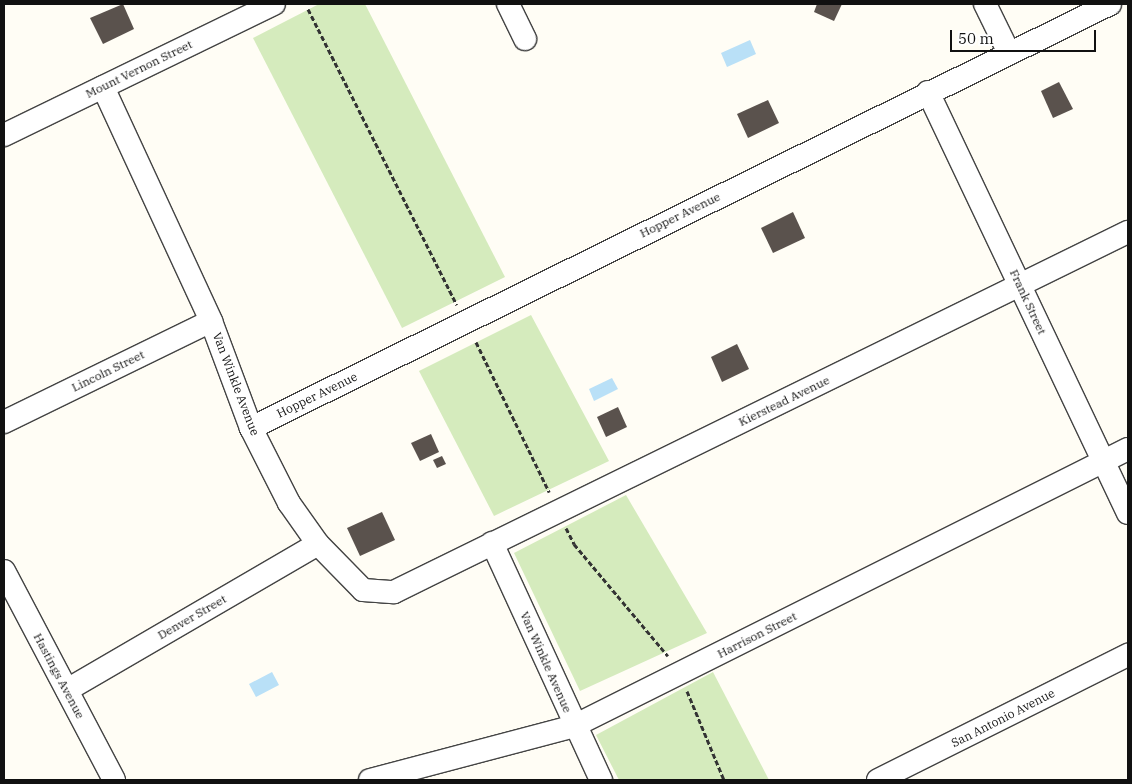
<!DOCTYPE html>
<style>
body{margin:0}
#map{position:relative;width:1132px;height:784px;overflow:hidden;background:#fffdf5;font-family:"IBM Plex Serif",serif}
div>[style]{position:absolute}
.green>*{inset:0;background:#d5ebbd}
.water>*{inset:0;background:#b9e0f7}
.building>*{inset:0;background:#5a524d}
.path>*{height:3px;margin-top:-1.5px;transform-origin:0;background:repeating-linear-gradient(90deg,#333 0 5px,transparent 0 7.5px)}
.roads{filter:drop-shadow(1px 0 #444) drop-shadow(-1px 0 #444) drop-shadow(0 1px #444) drop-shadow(0 -1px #444)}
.street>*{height:22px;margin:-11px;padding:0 11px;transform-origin:11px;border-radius:11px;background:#fff}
span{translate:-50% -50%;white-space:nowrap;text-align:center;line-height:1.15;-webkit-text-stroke:5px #fff;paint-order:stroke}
.street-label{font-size:12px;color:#111}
.frame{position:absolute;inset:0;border:5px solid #111;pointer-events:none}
.scale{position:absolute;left:950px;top:30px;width:146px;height:22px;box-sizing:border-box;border:2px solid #111;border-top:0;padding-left:6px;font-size:15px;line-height:18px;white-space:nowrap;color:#111;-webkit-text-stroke:4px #fff;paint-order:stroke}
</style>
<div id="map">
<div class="green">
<div style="clip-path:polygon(319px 4px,365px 4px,505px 277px,402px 328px,253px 38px)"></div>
<div style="clip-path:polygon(531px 315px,609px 461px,494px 516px,419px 371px)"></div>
<div style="clip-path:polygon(626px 495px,707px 633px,580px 691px,514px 553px)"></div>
<div style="clip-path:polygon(713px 672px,769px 780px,619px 780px,596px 735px)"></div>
</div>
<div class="water">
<div style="clip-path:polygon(750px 40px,756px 54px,727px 67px,721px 53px)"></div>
<div style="clip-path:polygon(612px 378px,618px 389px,594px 401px,589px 389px)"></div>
<div style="clip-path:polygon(272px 672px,279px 685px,256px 697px,249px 684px)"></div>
</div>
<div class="building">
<div style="clip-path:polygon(123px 4px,134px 29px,103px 44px,90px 18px)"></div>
<div style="clip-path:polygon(817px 4px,842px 4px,834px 21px,814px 12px)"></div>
<div style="clip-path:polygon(1059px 82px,1073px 109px,1053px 118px,1041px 91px)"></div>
<div style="clip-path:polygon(768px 100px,779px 123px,748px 138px,737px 114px)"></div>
<div style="clip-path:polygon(793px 212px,805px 238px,773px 253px,761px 228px)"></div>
<div style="clip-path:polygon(737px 344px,749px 369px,722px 382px,711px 357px)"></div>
<div style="clip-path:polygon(618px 407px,627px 427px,606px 437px,597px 417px)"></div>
<div style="clip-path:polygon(431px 434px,439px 452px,420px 461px,411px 443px)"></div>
<div style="clip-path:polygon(442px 456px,446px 464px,437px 468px,433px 460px)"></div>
<div style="clip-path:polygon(382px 512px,395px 540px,360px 556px,347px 528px)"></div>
</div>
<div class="path">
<div style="left:308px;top:9px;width:331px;rotate:63.3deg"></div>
<div style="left:476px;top:342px;width:167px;rotate:64deg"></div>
<div style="left:566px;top:528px;width:18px;rotate:63deg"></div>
<div style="left:574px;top:544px;width:146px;rotate:50deg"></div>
<div style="left:687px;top:691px;width:96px;rotate:67.4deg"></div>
</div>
<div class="roads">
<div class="street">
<div style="left:508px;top:4px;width:39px;rotate:64deg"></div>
<div style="left:985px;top:4px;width:55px;rotate:63.9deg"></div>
<div style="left:103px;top:87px;width:258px;rotate:65.2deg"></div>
<div style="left:211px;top:321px;width:114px;rotate:69.5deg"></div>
<div style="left:251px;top:428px;width:84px;rotate:63.1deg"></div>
<div style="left:289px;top:503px;width:50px;rotate:54.7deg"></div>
<div style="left:318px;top:544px;width:64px;rotate:45.6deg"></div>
<div style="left:363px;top:590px;width:31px;rotate:4deg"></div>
<div style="left:394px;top:592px;width:818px;rotate:-26.13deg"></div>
<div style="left:928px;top:92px;width:466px;rotate:64.6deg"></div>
<div style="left:4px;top:135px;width:300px;rotate:-25.9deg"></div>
<div style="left:4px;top:422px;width:230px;rotate:-26deg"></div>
<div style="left:251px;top:428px;width:958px;rotate:-26.27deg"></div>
<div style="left:492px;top:543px;width:261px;rotate:65.3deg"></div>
<div style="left:4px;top:571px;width:236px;rotate:62.2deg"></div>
<div style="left:67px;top:690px;width:290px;rotate:-30.2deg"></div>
<div style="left:370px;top:780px;width:211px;rotate:-14.8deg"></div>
<div style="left:574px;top:726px;width:619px;rotate:-26.57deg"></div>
<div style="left:878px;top:780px;width:280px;rotate:-26.6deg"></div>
</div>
</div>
<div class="street-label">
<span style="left:139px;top:69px;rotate:-26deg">Mount Vernon Street</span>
<span style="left:680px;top:215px;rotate:-26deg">Hopper Avenue</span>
<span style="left:1028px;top:302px;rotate:65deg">Frank Street</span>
<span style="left:108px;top:371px;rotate:-26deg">Lincoln Street</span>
<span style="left:236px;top:384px;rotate:69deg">Van Winkle Avenue</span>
<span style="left:317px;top:395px;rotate:-26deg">Hopper Avenue</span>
<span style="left:784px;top:401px;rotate:-26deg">Kierstead Avenue</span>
<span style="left:192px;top:617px;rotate:-30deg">Denver Street</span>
<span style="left:757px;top:635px;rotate:-27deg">Harrison Street</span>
<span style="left:546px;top:662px;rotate:66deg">Van Winkle Avenue</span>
<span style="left:59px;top:676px;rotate:62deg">Hastings Avenue</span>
<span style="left:1003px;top:718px;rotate:-27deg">San Antonio Avenue</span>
</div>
<div class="frame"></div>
<div class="scale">50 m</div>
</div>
